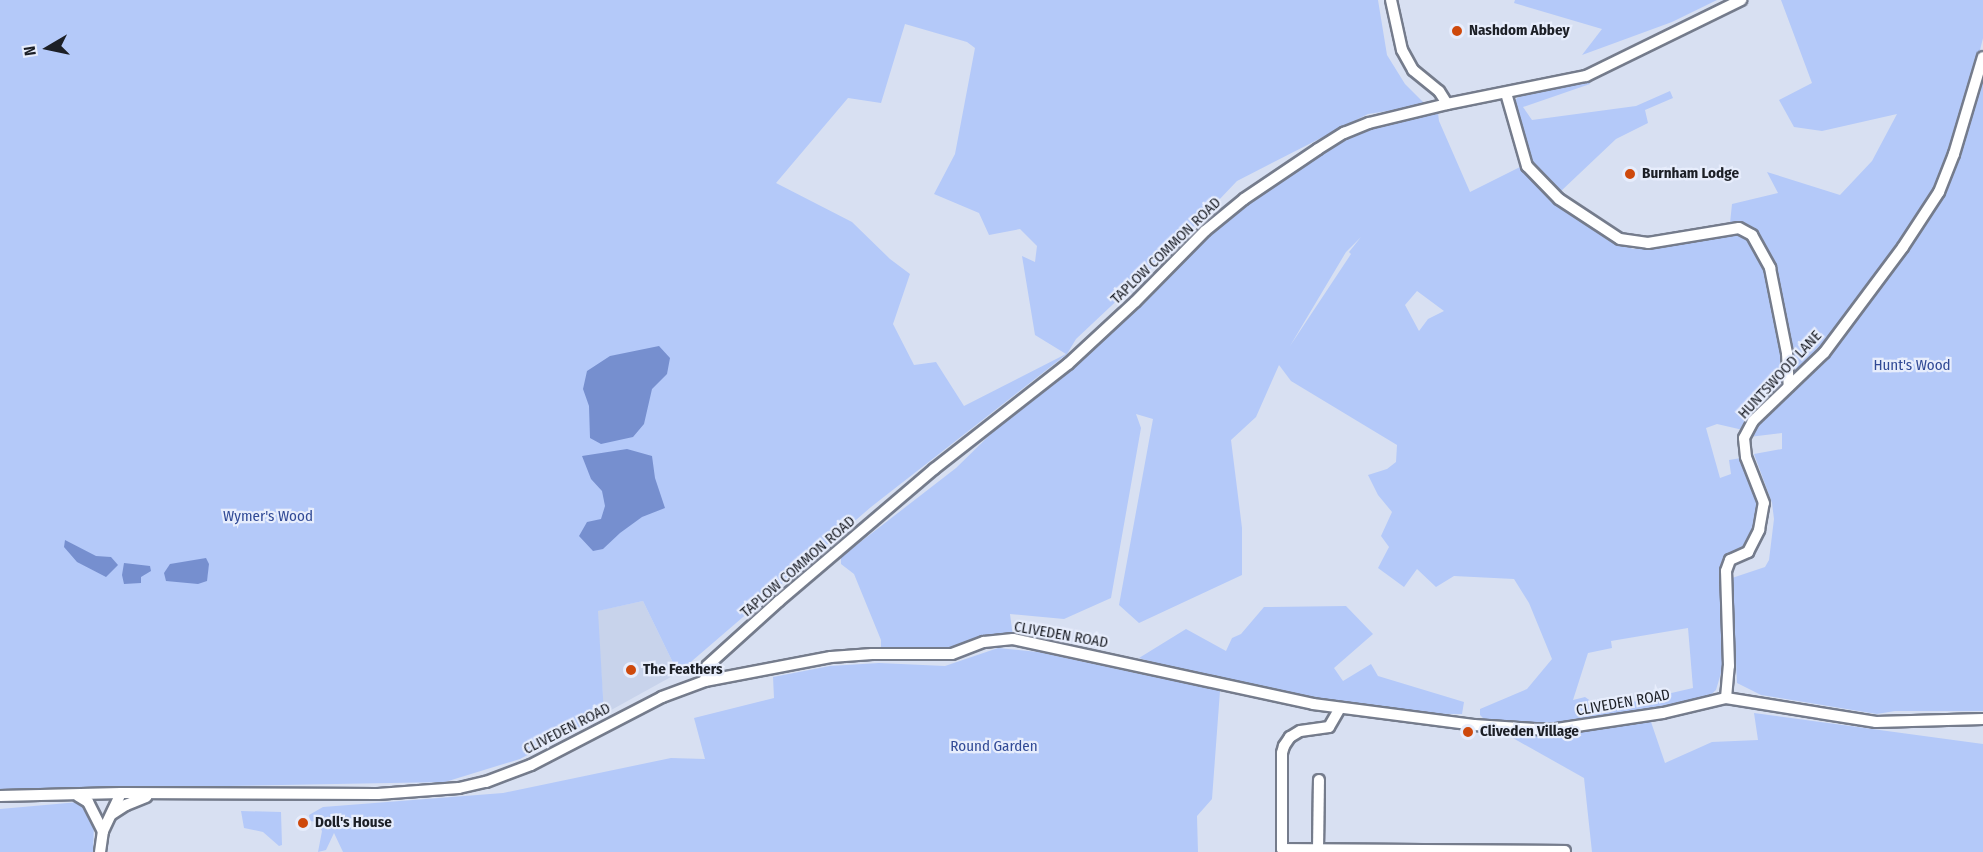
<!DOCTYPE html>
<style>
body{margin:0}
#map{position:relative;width:1983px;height:852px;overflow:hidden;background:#d8e0f2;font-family:"Fira Sans Condensed",sans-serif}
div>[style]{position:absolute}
.built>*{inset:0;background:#c8d3eb}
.green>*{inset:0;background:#b4c9f9}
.water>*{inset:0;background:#768fcf}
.roads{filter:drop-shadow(2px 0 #757c8c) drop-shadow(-2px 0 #757c8c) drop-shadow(0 2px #757c8c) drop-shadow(0 -2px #757c8c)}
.minor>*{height:10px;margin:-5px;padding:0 5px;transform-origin:5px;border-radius:5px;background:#fff}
.dots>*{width:16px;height:16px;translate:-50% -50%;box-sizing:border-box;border:3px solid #e7edfc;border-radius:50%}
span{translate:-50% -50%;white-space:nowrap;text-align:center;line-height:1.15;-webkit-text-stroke:4.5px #e7edfc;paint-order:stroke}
.poi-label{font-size:15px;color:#1c1f26;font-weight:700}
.left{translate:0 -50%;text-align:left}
.street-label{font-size:15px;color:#1c1f26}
.park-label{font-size:15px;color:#314a96}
.north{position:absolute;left:18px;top:18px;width:60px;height:60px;-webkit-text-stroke:4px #e7edfc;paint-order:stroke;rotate:261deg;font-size:16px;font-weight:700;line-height:24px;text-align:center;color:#1c1f26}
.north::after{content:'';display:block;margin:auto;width:21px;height:27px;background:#1c1f26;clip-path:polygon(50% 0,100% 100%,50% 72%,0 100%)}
</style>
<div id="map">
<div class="built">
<div style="clip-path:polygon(643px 601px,678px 673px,604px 714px,597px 611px)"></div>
</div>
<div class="green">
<div style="clip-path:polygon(evenodd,0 0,1378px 0,1387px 55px,1405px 84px,1426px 105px,1368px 114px,1237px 181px,1176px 245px,1076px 339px,1067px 354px,871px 507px,678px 673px,643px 601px,598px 611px,604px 714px,520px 759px,445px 782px,0 790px,0 0,905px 24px,967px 42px,975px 48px,955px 154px,934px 194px,979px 213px,989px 235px,1020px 229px,1037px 246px,1035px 262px,1022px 256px,1035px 335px,1066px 354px,964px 406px,936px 362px,914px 365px,893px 324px,910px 274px,890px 259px,852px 222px,776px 183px,848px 98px,881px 103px,905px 24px)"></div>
<div style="clip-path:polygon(1515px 0,1717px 0,1672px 22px,1582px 55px,1602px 29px,1514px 3px)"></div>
<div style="clip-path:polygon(1781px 0,1983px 0,1983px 38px,1972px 82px,1947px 162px,1934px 191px,1850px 312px,1814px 358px,1794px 375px,1781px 293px,1760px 236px,1752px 229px,1730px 223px,1732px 204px,1778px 193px,1767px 172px,1840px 195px,1872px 161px,1897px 114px,1822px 131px,1794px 127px,1779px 100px,1812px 83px)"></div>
<div style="clip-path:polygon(1983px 68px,1983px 711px,1895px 711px,1877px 714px,1761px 695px,1737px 683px,1732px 578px,1765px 567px,1769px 560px,1774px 519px,1772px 503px,1754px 454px,1782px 449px,1782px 433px,1749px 437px,1769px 409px,1829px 355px,1852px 328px,1943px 192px)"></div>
<div style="clip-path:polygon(1588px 79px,1590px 84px,1523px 107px,1532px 120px,1636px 106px,1670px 91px,1673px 98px,1645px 110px,1648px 123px,1616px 139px,1560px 192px,1533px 166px,1513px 103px,1518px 97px,1570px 86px)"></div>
<div style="clip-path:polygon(evenodd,1438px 113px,1439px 121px,1470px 192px,1524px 165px,1522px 170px,1615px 241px,1633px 249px,1734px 231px,1749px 237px,1771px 285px,1785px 378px,1743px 430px,1717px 424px,1706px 428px,1720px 478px,1731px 474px,1729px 460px,1741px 458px,1756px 494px,1757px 523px,1742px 548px,1729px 555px,1720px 567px,1723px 666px,1716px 690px,1706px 699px,1552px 725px,1485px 720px,1480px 715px,1480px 709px,1527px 689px,1552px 659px,1529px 603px,1514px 579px,1454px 576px,1436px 587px,1417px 569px,1404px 587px,1378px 568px,1389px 547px,1381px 536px,1392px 512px,1378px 495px,1368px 475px,1387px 469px,1396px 462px,1397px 445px,1291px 381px,1279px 365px,1256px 417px,1231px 440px,1242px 528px,1242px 575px,1139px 623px,1119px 605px,1153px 419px,1136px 414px,1141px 428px,1111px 598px,1064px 619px,1010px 614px,1013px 637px,942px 650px,881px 648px,881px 640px,854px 574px,841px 564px,841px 557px,956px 468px,999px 426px,1034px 400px,1150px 295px,1218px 224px,1254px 194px,1332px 146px,1370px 127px,1438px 113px,1361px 237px,1349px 252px,1351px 254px,1290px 346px,1346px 252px,1361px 237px,1438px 113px,1417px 291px,1444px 311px,1428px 319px,1419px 331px,1405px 305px,1417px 291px,1438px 113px,1688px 628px,1693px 688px,1602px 709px,1585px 697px,1573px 700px,1588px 653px,1612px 648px,1611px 641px,1688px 628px)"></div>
<div style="clip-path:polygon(1346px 606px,1373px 634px,1334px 668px,1343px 681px,1371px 664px,1378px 676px,1464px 702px,1462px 714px,1330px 713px,1306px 709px,1139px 658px,1186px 629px,1226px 651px,1232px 638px,1241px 634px,1264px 607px)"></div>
<div style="clip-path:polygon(998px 648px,1038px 652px,1220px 691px,1212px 799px,1197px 816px,1198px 852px,343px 852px,334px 833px,326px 850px,318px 852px,322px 831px,317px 822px,310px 821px,309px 815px,323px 807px,503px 793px,671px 758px,705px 759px,694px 718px,774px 698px,773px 677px,830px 666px,879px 663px,945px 666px)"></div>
<div style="clip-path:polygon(1754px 713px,1983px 744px,1983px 852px,1592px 852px,1584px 778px,1504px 733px,1553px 734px,1650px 719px,1665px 763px,1712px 742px,1758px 740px)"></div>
<div style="clip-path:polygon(79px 802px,86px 808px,94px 824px,93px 852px,0 852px,0 809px)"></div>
<div style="clip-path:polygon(241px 811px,281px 812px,282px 845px,279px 846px,263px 832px,244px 828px)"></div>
</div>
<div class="water">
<div style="clip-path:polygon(659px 346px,670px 358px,667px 374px,652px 389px,644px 424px,633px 437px,601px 444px,590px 438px,589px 406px,583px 389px,587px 371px,610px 356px)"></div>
<div style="clip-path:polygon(627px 449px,652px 456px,655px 478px,665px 508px,642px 517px,620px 533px,603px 549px,593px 551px,579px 536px,587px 522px,601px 519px,605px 506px,602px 491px,591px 479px,582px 456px)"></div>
<div style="clip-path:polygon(65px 540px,96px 556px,111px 557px,118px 565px,106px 577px,77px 562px,64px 547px)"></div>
<div style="clip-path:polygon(206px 558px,209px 564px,207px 581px,198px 584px,166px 581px,164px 573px,170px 564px)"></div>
<div style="clip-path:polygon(124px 563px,150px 566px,151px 571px,141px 577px,141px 583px,124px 584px,122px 575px)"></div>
</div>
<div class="roads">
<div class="minor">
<div style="left:1391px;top:0;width:51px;rotate:77.6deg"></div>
<div style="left:1402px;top:50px;width:23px;rotate:61deg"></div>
<div style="left:1413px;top:70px;width:33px;rotate:39deg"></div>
<div style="left:1439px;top:91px;width:15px;rotate:58deg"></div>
<div style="left:1506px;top:93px;width:76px;rotate:74deg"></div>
<div style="left:1527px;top:166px;width:46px;rotate:45.9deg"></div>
<div style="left:1559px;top:199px;width:73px;rotate:33.3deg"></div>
<div style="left:1620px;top:239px;width:28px;rotate:8deg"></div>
<div style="left:1648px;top:243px;width:92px;rotate:-9.4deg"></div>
<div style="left:1739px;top:228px;width:15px;rotate:28deg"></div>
<div style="left:1752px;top:235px;width:38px;rotate:61deg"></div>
<div style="left:1770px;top:268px;width:87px;rotate:78.7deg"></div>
<div style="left:1787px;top:353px;width:33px;rotate:87deg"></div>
<div style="left:705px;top:681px;width:15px;rotate:-82deg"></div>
<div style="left:707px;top:666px;width:97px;rotate:-42.1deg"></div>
<div style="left:779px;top:601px;width:204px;rotate:-40.4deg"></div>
<div style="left:934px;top:469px;width:170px;rotate:-38.1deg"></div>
<div style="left:1068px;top:364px;width:91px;rotate:-42.8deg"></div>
<div style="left:1135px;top:302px;width:100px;rotate:-45.4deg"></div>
<div style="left:1205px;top:231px;width:50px;rotate:-39.4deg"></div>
<div style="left:1244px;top:199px;width:89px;rotate:-34deg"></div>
<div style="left:1318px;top:149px;width:31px;rotate:-32deg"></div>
<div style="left:1344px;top:133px;width:27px;rotate:-22deg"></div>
<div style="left:1369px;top:123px;width:80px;rotate:-13.7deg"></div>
<div style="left:1447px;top:104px;width:142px;rotate:-11.4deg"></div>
<div style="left:1586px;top:76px;width:173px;rotate:-26.1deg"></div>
<div style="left:1726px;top:698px;width:32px;rotate:-85deg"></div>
<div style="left:1729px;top:666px;width:95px;rotate:-91.8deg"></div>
<div style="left:1726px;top:571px;width:12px;rotate:-70deg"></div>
<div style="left:1730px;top:560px;width:20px;rotate:-24deg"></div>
<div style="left:1748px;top:552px;width:25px;rotate:-63deg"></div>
<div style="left:1759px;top:530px;width:27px;rotate:-80deg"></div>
<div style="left:1764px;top:503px;width:49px;rotate:-111.4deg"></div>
<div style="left:1746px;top:457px;width:19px;rotate:-96deg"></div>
<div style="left:1744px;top:438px;width:19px;rotate:-62deg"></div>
<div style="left:1753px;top:421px;width:98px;rotate:-43.8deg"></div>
<div style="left:1824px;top:353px;width:132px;rotate:-53.3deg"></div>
<div style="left:1903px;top:247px;width:66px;rotate:-56.8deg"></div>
<div style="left:1939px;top:192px;width:41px;rotate:-68.5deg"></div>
<div style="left:1954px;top:154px;width:101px;rotate:-73.4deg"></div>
<div style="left:1340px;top:708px;width:22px;rotate:120deg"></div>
<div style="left:1329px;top:727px;width:29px;rotate:172deg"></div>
<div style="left:1300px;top:731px;width:12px;rotate:149deg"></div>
<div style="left:1290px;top:737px;width:11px;rotate:124deg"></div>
<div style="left:1284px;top:746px;width:7px;rotate:106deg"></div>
<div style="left:1282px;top:753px;width:96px;rotate:90deg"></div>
<div style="left:1282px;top:849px;width:283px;rotate:0.4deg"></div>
<div style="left:0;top:796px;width:121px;rotate:-1.4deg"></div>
<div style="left:121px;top:793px;width:257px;rotate:0.2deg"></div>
<div style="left:378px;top:794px;width:81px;rotate:-4.2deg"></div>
<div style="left:459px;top:788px;width:28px;rotate:-13deg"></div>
<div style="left:486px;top:782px;width:48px;rotate:-20.7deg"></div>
<div style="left:531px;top:765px;width:148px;rotate:-27.4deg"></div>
<div style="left:662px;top:697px;width:46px;rotate:-20.4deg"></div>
<div style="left:705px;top:681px;width:128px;rotate:-10.8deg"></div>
<div style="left:831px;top:657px;width:41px;rotate:-4.2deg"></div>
<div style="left:872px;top:654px;width:80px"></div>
<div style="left:952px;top:654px;width:34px;rotate:-21deg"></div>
<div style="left:984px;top:642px;width:29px;rotate:-6deg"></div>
<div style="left:1013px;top:639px;width:307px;rotate:12.2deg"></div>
<div style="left:1313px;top:704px;width:162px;rotate:7.4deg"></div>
<div style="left:1474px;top:725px;width:76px;rotate:3.8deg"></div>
<div style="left:1550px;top:730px;width:114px;rotate:-8.6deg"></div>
<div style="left:1663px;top:713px;width:65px;rotate:-13.4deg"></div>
<div style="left:1726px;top:698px;width:152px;rotate:9.1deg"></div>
<div style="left:1876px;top:722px;width:107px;rotate:-1.6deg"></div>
<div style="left:78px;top:796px;width:12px;rotate:31deg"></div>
<div style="left:88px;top:802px;width:33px;rotate:63deg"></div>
<div style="left:112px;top:814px;width:17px;rotate:-33deg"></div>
<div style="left:126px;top:805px;width:22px;rotate:-22deg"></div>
<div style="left:1318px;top:850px;width:70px;rotate:-89.2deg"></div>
<div style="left:100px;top:852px;width:21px;rotate:-82deg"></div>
<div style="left:103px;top:831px;width:42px;rotate:-64.7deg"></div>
</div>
</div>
<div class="dots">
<div style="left:1457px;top:31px;background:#ce490c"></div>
<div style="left:1630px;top:174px;background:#ce490c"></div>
<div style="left:631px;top:670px;background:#ce490c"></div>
<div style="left:1468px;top:732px;background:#ce490c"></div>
<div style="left:303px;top:823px;background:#ce490c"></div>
</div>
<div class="poi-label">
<span class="left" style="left:1469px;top:31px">Nashdom Abbey</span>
<span class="left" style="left:1642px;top:174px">Burnham Lodge</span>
<span class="left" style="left:643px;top:670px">The Feathers</span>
<span class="left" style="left:1480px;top:732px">Cliveden Village</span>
<span class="left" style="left:315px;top:823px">Doll's House</span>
</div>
<div class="street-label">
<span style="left:1166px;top:251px;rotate:-44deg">TAPLOW COMMON ROAD</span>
<span style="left:1780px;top:375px;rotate:-47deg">HUNTSWOOD LANE</span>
<span style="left:798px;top:567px;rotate:-41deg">TAPLOW COMMON ROAD</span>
<span style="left:1061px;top:635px;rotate:10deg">CLIVEDEN ROAD</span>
<span style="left:1623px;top:703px;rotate:-10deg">CLIVEDEN ROAD</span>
<span style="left:567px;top:729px;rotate:-27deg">CLIVEDEN ROAD</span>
</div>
<div class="park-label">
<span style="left:1912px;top:366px">Hunt's Wood</span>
<span style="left:268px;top:517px">Wymer's Wood</span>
<span style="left:994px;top:747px">Round Garden</span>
</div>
<div class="north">N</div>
</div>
